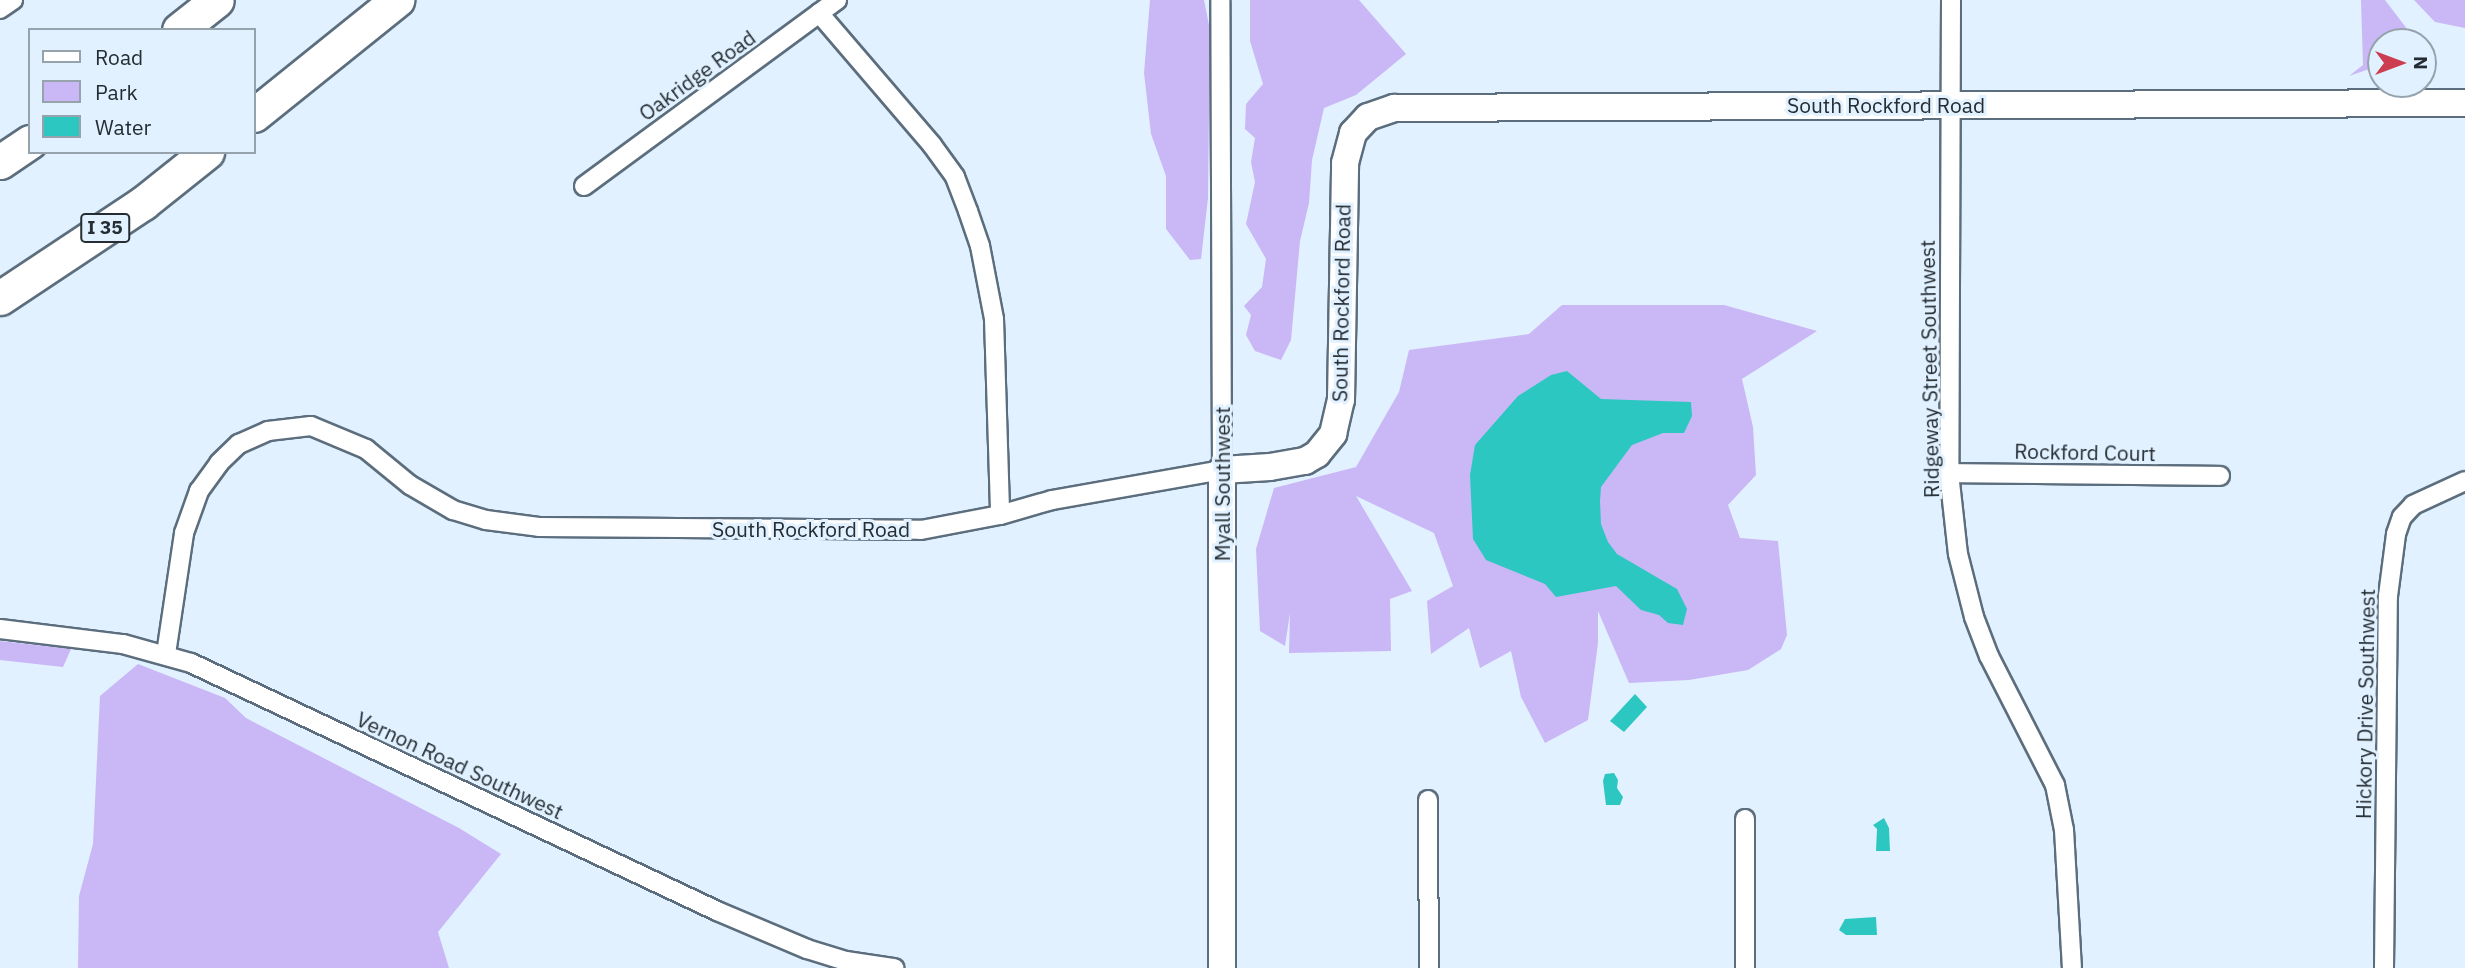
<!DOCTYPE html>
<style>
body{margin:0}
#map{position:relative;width:2465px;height:968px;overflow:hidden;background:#e1f1ff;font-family:"IBM Plex Sans",sans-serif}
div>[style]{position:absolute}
.green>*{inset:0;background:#cab7f6}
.water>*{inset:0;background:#2dc7c1}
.roads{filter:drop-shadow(2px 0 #5c6e7d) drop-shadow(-2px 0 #5c6e7d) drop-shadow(0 2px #5c6e7d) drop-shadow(0 -2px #5c6e7d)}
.street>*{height:18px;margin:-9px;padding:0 9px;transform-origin:9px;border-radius:9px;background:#fff}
.secondary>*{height:26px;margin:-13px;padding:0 13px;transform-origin:13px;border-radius:13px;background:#fff}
.highway>*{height:33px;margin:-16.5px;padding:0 16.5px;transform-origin:16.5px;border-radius:16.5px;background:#fff}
span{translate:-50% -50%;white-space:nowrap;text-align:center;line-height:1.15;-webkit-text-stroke:6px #e1f1ff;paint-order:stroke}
.shield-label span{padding:2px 5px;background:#e1f1ff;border:2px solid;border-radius:5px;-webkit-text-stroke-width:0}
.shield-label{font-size:19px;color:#252d33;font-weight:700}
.street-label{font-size:21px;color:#252d33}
.legend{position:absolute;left:28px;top:28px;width:228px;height:126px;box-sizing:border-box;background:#e1f1ff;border:2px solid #96a3ad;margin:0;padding:9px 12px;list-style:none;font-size:21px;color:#252d33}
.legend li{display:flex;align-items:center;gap:14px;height:35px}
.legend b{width:35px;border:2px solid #96a3ad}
.north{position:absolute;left:2367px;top:28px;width:70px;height:70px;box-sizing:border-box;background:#e1f1ff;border:2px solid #96a3ad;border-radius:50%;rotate:90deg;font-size:19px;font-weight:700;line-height:28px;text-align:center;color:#252d33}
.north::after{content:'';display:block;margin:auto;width:24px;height:32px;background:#cd3d50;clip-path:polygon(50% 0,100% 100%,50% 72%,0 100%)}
</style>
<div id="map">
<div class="green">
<div style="clip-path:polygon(1150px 0,1204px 0,1210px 30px,1208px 198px,1201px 259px,1190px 260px,1166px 229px,1166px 176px,1151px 134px,1144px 73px)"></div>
<div style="clip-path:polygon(1250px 0,1359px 0,1406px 54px,1356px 95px,1324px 108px,1312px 160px,1309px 203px,1300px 241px,1291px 340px,1281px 360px,1255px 351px,1246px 335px,1251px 315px,1244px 306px,1262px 287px,1266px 259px,1246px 224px,1255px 182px,1251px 162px,1255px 138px,1245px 129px,1246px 104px,1263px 84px,1250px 41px)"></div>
<div style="clip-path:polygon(2361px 0,2385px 0,2417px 42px,2381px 42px,2381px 65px,2349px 76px,2363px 65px)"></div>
<div style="clip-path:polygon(2414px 0,2465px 0,2465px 28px,2435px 22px)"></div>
<div style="clip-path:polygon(1562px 305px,1724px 305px,1817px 331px,1742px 379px,1753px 427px,1756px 475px,1728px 505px,1740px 538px,1778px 541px,1787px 635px,1781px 649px,1748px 670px,1689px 680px,1629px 683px,1598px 611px,1598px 643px,1588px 720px,1545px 743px,1521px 697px,1511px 651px,1480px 668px,1469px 628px,1431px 654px,1427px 601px,1453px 586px,1434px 533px,1356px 496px,1412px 591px,1390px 599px,1391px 651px,1289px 653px,1290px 613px,1285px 646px,1260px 631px,1256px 549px,1274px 488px,1356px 467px,1399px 392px,1409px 350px,1529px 334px)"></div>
<div style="clip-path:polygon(0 641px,71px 649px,63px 667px,0 660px)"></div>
<div style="clip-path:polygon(138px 664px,225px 698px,246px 718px,459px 828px,501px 854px,438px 932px,449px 968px,78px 968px,79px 896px,93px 844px,100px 696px)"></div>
</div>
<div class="water">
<div style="clip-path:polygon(1567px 371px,1601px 399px,1691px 402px,1692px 416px,1684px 433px,1663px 433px,1632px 445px,1601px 487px,1600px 501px,1601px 524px,1608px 542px,1617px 554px,1677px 589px,1687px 609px,1683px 625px,1668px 623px,1659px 615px,1641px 610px,1616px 586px,1556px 597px,1545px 584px,1486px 560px,1473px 539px,1470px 475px,1475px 445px,1518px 396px,1551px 375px)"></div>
<div style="clip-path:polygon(1635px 694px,1647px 707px,1624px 732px,1610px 721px)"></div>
<div style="clip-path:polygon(1614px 773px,1618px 780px,1617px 788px,1623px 797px,1620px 805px,1606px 805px,1603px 781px,1605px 774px)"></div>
<div style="clip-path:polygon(1884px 818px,1889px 828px,1890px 851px,1876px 851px,1877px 829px,1873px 825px)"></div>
<div style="clip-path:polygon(1876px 917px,1877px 935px,1846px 935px,1839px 930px,1845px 919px)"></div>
</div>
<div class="roads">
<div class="street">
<div style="left:1951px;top:0;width:473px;rotate:90.2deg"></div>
<div style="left:1949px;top:473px;width:81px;rotate:83.7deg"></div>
<div style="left:1958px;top:554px;width:65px;rotate:75.7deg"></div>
<div style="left:1974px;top:617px;width:42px;rotate:69deg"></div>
<div style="left:1989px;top:656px;width:145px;rotate:62.9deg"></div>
<div style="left:2055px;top:785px;width:46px;rotate:78.7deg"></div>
<div style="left:2064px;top:830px;width:138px;rotate:86.7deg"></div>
<div style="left:0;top:9px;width:16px;rotate:-35deg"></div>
<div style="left:819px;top:13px;width:174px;rotate:49.4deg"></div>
<div style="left:932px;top:145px;width:39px;rotate:54deg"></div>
<div style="left:955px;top:177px;width:36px;rotate:69deg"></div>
<div style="left:968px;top:211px;width:37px;rotate:71deg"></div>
<div style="left:980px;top:246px;width:74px;rotate:79.1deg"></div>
<div style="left:994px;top:319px;width:196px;rotate:88.2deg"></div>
<div style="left:584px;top:186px;width:314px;rotate:-36.3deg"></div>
<div style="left:1949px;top:473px;width:271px;rotate:0.6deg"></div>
<div style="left:0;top:629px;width:124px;rotate:7deg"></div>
<div style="left:123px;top:644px;width:71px;rotate:15.6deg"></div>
<div style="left:191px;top:663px;width:582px;rotate:25.24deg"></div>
<div style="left:717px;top:911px;width:98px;rotate:22.9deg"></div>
<div style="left:807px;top:949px;width:41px;rotate:17.1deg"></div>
<div style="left:846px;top:961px;width:49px;rotate:8.3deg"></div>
<div style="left:166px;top:654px;width:122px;rotate:-81.5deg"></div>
<div style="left:184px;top:533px;width:45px;rotate:-70.3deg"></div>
<div style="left:199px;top:491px;width:34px;rotate:-54deg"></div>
<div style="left:219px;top:463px;width:28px;rotate:-44deg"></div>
<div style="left:239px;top:444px;width:32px;rotate:-24deg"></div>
<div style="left:268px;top:431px;width:43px;rotate:-6.6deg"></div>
<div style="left:311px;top:426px;width:60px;rotate:22.7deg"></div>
<div style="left:366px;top:449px;width:57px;rotate:39.3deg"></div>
<div style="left:410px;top:485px;width:50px;rotate:30.2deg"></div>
<div style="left:453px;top:510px;width:34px;rotate:17deg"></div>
<div style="left:486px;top:520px;width:53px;rotate:7.5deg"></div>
<div style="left:539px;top:527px;width:382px;rotate:0.4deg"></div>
<div style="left:921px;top:530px;width:80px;rotate:-10.8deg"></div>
<div style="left:1000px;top:515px;width:54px;rotate:-16.1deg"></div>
<div style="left:1052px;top:500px;width:173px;rotate:-10deg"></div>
<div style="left:1222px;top:470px;width:470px;rotate:-90.2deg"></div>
<div style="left:1428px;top:800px;width:168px;rotate:89.7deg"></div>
<div style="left:1745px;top:819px;width:149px;rotate:90deg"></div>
<div style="left:2384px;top:968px;width:372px;rotate:-89.4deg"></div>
<div style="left:2388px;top:596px;width:63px;rotate:-82.6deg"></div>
<div style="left:2396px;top:534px;width:18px;rotate:-71deg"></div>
<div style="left:2402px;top:517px;width:16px;rotate:-47deg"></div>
<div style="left:2413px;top:505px;width:57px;rotate:-24.8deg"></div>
</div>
<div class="secondary">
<div style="left:1222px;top:968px;width:498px;rotate:-90deg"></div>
<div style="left:1222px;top:470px;width:48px;rotate:-3.6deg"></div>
<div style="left:1270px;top:467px;width:36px;rotate:-10deg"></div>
<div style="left:1305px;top:461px;width:14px;rotate:-30deg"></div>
<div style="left:1317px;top:454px;width:26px;rotate:-51deg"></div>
<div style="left:1333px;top:434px;width:35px;rotate:-77deg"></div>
<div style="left:1341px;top:400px;width:237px;rotate:-89deg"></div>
<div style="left:1345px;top:163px;width:31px;rotate:-75deg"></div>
<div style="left:1353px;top:133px;width:22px;rotate:-47deg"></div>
<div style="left:1368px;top:117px;width:28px;rotate:-19deg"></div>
<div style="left:1394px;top:108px;width:1071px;rotate:-0.27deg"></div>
</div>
<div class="highway">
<div style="left:179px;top:30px;width:48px;rotate:-38.3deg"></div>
<div style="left:254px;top:115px;width:184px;rotate:-38.8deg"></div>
<div style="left:0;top:162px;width:36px;rotate:-34deg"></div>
<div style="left:0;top:298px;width:172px;rotate:-33.6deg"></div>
<div style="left:143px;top:203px;width:82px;rotate:-38.6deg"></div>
</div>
</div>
<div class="shield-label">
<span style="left:105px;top:228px">I 35</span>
</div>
<div class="street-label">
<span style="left:697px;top:75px;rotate:-36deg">Oakridge Road</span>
<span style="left:1886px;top:105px">South Rockford Road</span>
<span style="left:1341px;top:303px;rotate:-89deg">South Rockford Road</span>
<span style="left:1929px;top:369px;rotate:-91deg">Ridgeway Street Southwest</span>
<span style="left:2085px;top:452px;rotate:1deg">Rockford Court</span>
<span style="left:1222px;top:484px;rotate:-90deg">Myall Southwest</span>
<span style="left:811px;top:529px">South Rockford Road</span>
<span style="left:2365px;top:704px;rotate:-89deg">Hickory Drive Southwest</span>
<span style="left:460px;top:765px;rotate:25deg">Vernon Road Southwest</span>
</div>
<ul class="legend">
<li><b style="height:9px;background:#fff"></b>Road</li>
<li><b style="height:19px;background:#cab7f6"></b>Park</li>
<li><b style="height:19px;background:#2dc7c1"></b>Water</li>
</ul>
<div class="north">N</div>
</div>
